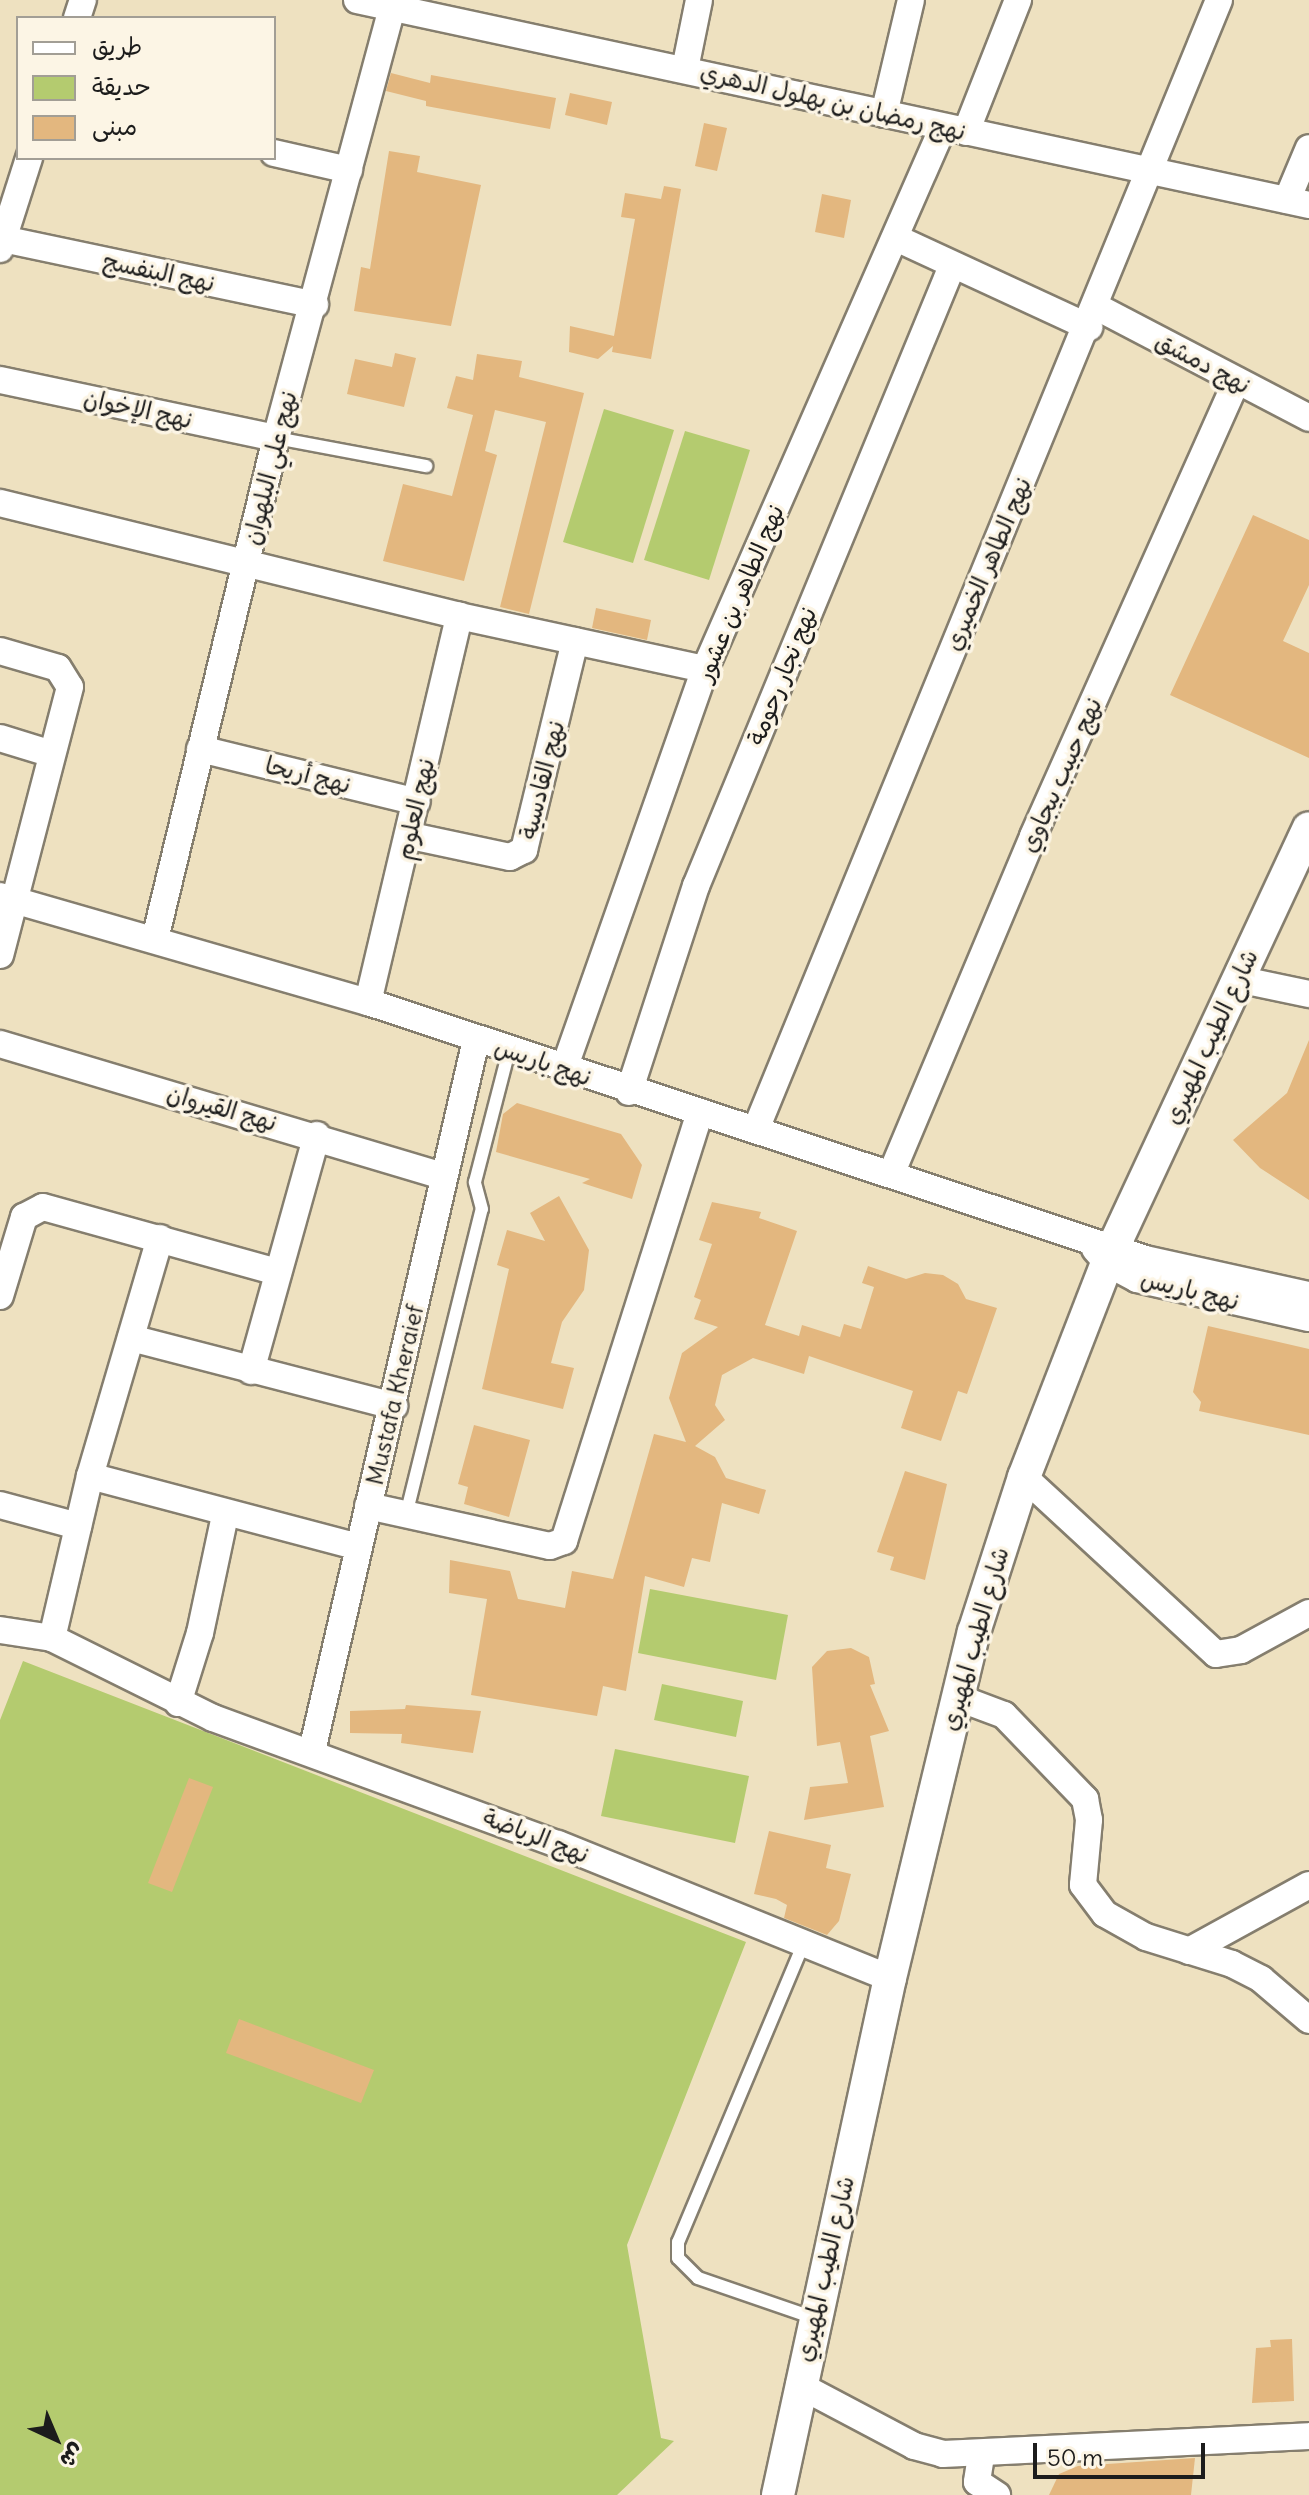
<!DOCTYPE html>
<meta charset="utf-8">
<style>
body{margin:0}
#map{position:relative;width:1309px;height:2495px;overflow:hidden;background:#eee1c0;font-family:Delius,"Playpen Sans Arabic",sans-serif}
div>[style]{position:absolute}
.green>*{inset:0;background:#b4cb6f}
.building>*{inset:0;background:#e3b77f}
.roads{filter:drop-shadow(2px 0 #857e6e) drop-shadow(-2px 0 #857e6e) drop-shadow(0 2px #857e6e) drop-shadow(0 -2px #857e6e)}
.service>*{height:12px;margin:-6px;padding:0 6px;transform-origin:6px;border-radius:6px;background:#fff}
.minor>*{height:26px;margin:-13px;padding:0 13px;transform-origin:13px;border-radius:13px;background:#fff}
.tertiary>*{height:32px;margin:-16px;padding:0 16px;transform-origin:16px;border-radius:16px;background:#fff}
span{translate:-50% -50%;white-space:nowrap;text-align:center;line-height:1.15;-webkit-text-stroke:7px #fcf5e5;paint-order:stroke}
.street-label{font-size:24px;color:#1c1c1c}
.legend{position:absolute;left:16px;top:16px;width:260px;height:144px;box-sizing:border-box;background:#fcf5e5;border:2px solid #a29e95;margin:0;padding:10px 14px;list-style:none;font-size:24px;color:#1c1c1c}
.legend li{display:flex;align-items:center;gap:16px;height:40px}
.legend b{width:40px;border:2px solid #a29e95}
.north{position:absolute;left:16px;top:2399px;width:80px;height:80px;-webkit-text-stroke:6px #fcf5e5;paint-order:stroke;rotate:136deg;font-size:22px;font-weight:700;line-height:32px;text-align:center;color:#1c1c1c}
.north::after{content:'';display:block;margin:auto;width:28px;height:36px;background:#1c1c1c;clip-path:polygon(50% 0,100% 100%,50% 72%,0 100%)}
.scale{position:absolute;left:1033px;top:2443px;width:172px;height:36px;box-sizing:border-box;border:4px solid #1c1c1c;border-top:0;padding-left:10px;font-size:24px;line-height:28px;white-space:nowrap;color:#1c1c1c;-webkit-text-stroke:6px #fcf5e5;paint-order:stroke}
</style>
<div id="map">
<div class="green">
<div style="clip-path:polygon(604px 409px,674px 430px,633px 563px,563px 542px)"></div>
<div style="clip-path:polygon(685px 431px,750px 450px,709px 580px,644px 560px)"></div>
<div style="clip-path:polygon(650px 1589px,788px 1615px,776px 1680px,638px 1653px)"></div>
<div style="clip-path:polygon(23px 1661px,746px 1942px,627px 2245px,661px 2438px,674px 2441px,617px 2495px,0 2495px,0 1720px)"></div>
<div style="clip-path:polygon(662px 1684px,743px 1701px,736px 1737px,654px 1720px)"></div>
<div style="clip-path:polygon(615px 1749px,749px 1776px,735px 1843px,601px 1816px)"></div>
</div>
<div class="building">
<div style="clip-path:polygon(391px 73px,430px 83px,431px 75px,556px 98px,550px 129px,426px 106px,426px 101px,386px 91px)"></div>
<div style="clip-path:polygon(570px 93px,612px 102px,607px 125px,565px 115px)"></div>
<div style="clip-path:polygon(704px 123px,727px 128px,717px 171px,695px 166px)"></div>
<div style="clip-path:polygon(389px 151px,420px 156px,417px 172px,481px 185px,451px 326px,354px 311px,361px 267px,370px 269px)"></div>
<div style="clip-path:polygon(664px 186px,681px 189px,651px 359px,612px 352px,613px 346px,598px 359px,569px 352px,570px 326px,614px 336px,635px 219px,621px 217px,625px 193px,661px 199px)"></div>
<div style="clip-path:polygon(822px 194px,851px 200px,844px 238px,815px 232px)"></div>
<div style="clip-path:polygon(395px 353px,416px 358px,404px 407px,347px 394px,355px 359px,392px 367px)"></div>
<div style="clip-path:polygon(477px 354px,522px 361px,519px 377px,584px 393px,529px 614px,500px 607px,546px 422px,495px 410px,485px 451px,497px 455px,464px 581px,383px 561px,403px 484px,452px 496px,473px 415px,447px 408px,456px 376px,473px 380px)"></div>
<div style="clip-path:polygon(1253px 515px,1309px 540px,1309px 585px,1283px 641px,1309px 653px,1309px 758px,1170px 695px)"></div>
<div style="clip-path:polygon(596px 608px,651px 620px,647px 640px,592px 628px)"></div>
<div style="clip-path:polygon(1309px 1040px,1309px 1200px,1260px 1168px,1233px 1140px,1287px 1093px)"></div>
<div style="clip-path:polygon(517px 1103px,621px 1134px,642px 1165px,632px 1199px,582px 1183px,590px 1179px,496px 1152px,503px 1114px)"></div>
<div style="clip-path:polygon(559px 1196px,589px 1250px,584px 1290px,562px 1322px,551px 1363px,574px 1368px,563px 1409px,482px 1389px,509px 1269px,497px 1265px,507px 1230px,545px 1241px,530px 1213px)"></div>
<div style="clip-path:polygon(712px 1202px,761px 1212px,759px 1218px,797px 1231px,765px 1325px,799px 1336px,802px 1325px,840px 1337px,844px 1324px,861px 1329px,874px 1287px,862px 1283px,868px 1266px,906px 1279px,925px 1273px,943px 1275px,958px 1284px,966px 1299px,997px 1308px,967px 1394px,958px 1391px,941px 1441px,901px 1428px,913px 1391px,809px 1356px,804px 1374px,753px 1358px,722px 1375px,715px 1405px,725px 1420px,695px 1446px,715px 1457px,726px 1478px,766px 1490px,759px 1514px,722px 1503px,710px 1562px,692px 1558px,684px 1587px,645px 1576px,626px 1691px,603px 1686px,597px 1716px,471px 1695px,487px 1599px,449px 1593px,450px 1560px,510px 1571px,518px 1599px,565px 1608px,572px 1571px,613px 1579px,654px 1434px,686px 1442px,669px 1398px,682px 1353px,718px 1327px,694px 1319px,701px 1300px,694px 1297px,712px 1244px,699px 1240px)"></div>
<div style="clip-path:polygon(1208px 1326px,1309px 1349px,1309px 1435px,1199px 1411px,1201px 1402px,1193px 1392px)"></div>
<div style="clip-path:polygon(474px 1425px,530px 1440px,509px 1517px,464px 1504px,468px 1487px,458px 1484px)"></div>
<div style="clip-path:polygon(905px 1471px,947px 1484px,925px 1580px,890px 1570px,894px 1557px,877px 1552px)"></div>
<div style="clip-path:polygon(851px 1648px,869px 1657px,875px 1684px,870px 1685px,889px 1731px,870px 1736px,884px 1807px,804px 1820px,810px 1787px,848px 1783px,840px 1742px,817px 1746px,812px 1667px,827px 1651px)"></div>
<div style="clip-path:polygon(406px 1705px,481px 1711px,473px 1753px,401px 1743px,402px 1734px,350px 1733px,350px 1711px,405px 1709px)"></div>
<div style="clip-path:polygon(189px 1778px,213px 1787px,172px 1892px,148px 1883px)"></div>
<div style="clip-path:polygon(769px 1831px,831px 1845px,826px 1868px,851px 1874px,839px 1921px,827px 1935px,784px 1918px,787px 1905px,776px 1899px,754px 1894px)"></div>
<div style="clip-path:polygon(239px 2019px,374px 2070px,361px 2103px,226px 2053px)"></div>
<div style="clip-path:polygon(1292px 2339px,1294px 2401px,1252px 2403px,1256px 2348px,1271px 2347px,1270px 2340px)"></div>
<div style="clip-path:polygon(1195px 2458px,1191px 2495px,1049px 2495px,1059px 2474px,1078px 2466px)"></div>
</div>
<div class="roads">
<div class="service">
<div style="left:276px;top:438px;width:153px;rotate:10.6deg"></div>
<div style="left:406px;top:1515px;width:315px;rotate:-76.1deg"></div>
<div style="left:482px;top:1209px;width:28px;rotate:-105deg"></div>
<div style="left:475px;top:1182px;width:135px;rotate:-75.5deg"></div>
<div style="left:803px;top:1945px;width:322px;rotate:112.8deg"></div>
<div style="left:678px;top:2242px;width:16px;rotate:90deg"></div>
<div style="left:678px;top:2258px;width:28px;rotate:45deg"></div>
<div style="left:698px;top:2278px;width:123px;rotate:19deg"></div>
</div>
<div class="minor">
<div style="left:357px;top:0;width:974px;rotate:12.15deg"></div>
<div style="left:77px;top:18px;width:19px;rotate:-72deg"></div>
<div style="left:685px;top:69px;width:70px;rotate:-78.5deg"></div>
<div style="left:884px;top:114px;width:117px;rotate:-76.7deg"></div>
<div style="left:966px;top:132px;width:142px;rotate:-68.5deg"></div>
<div style="left:274px;top:153px;width:77px;rotate:12.8deg"></div>
<div style="left:1287px;top:200px;width:56px;rotate:-67.1deg"></div>
<div style="left:896px;top:238px;width:213px;rotate:24.8deg"></div>
<div style="left:3px;top:239px;width:319px;rotate:11.9deg"></div>
<div style="left:0;top:249px;width:96px;rotate:-72.3deg"></div>
<div style="left:1097px;top:307px;width:239px;rotate:27.6deg"></div>
<div style="left:0;top:380px;width:282px;rotate:11.9deg"></div>
<div style="left:0;top:503px;width:473px;rotate:13.8deg"></div>
<div style="left:459px;top:616px;width:252px;rotate:12.2deg"></div>
<div style="left:0;top:651px;width:60px;rotate:16.3deg"></div>
<div style="left:58px;top:668px;width:22px;rotate:58deg"></div>
<div style="left:70px;top:687px;width:277px;rotate:104.6deg"></div>
<div style="left:0;top:738px;width:54px;rotate:17.1deg"></div>
<div style="left:200px;top:749px;width:223px;rotate:13.7deg"></div>
<div style="left:411px;top:836px;width:101px;rotate:12deg"></div>
<div style="left:510px;top:857px;width:16px;rotate:-27deg"></div>
<div style="left:524px;top:850px;width:215px;rotate:-76.3deg"></div>
<div style="left:0;top:896px;width:383px;rotate:16.1deg"></div>
<div style="left:368px;top:1002px;width:818px;rotate:18.3deg"></div>
<div style="left:1145px;top:1259px;width:168px;rotate:12.4deg"></div>
<div style="left:155px;top:939px;width:515px;rotate:-76.42deg"></div>
<div style="left:276px;top:438px;width:454px;rotate:-74.9deg"></div>
<div style="left:1237px;top:979px;width:74px;rotate:11.8deg"></div>
<div style="left:368px;top:1002px;width:397px;rotate:-76.7deg"></div>
<div style="left:0;top:1044px;width:462px;rotate:16.6deg"></div>
<div style="left:564px;top:1069px;width:424px;rotate:-70.6deg"></div>
<div style="left:705px;top:669px;width:592px;rotate:-66.29deg"></div>
<div style="left:629px;top:1092px;width:217px;rotate:-72deg"></div>
<div style="left:696px;top:886px;width:671px;rotate:-67.56deg"></div>
<div style="left:756px;top:1129px;width:1220px;rotate:-67.7deg"></div>
<div style="left:892px;top:1172px;width:364px;rotate:-67.2deg"></div>
<div style="left:1033px;top:836px;width:499px;rotate:-65.9deg"></div>
<div style="left:1095px;top:1249px;width:18px;rotate:49deg"></div>
<div style="left:1107px;top:1263px;width:34px;rotate:28deg"></div>
<div style="left:1137px;top:1279px;width:176px;rotate:12.8deg"></div>
<div style="left:0;top:1296px;width:83px;rotate:-73.1deg"></div>
<div style="left:24px;top:1217px;width:21px;rotate:-28deg"></div>
<div style="left:43px;top:1207px;width:244px;rotate:15.5deg"></div>
<div style="left:131px;top:1338px;width:272px;rotate:14.5deg"></div>
<div style="left:251px;top:1371px;width:245px;rotate:-74.4deg"></div>
<div style="left:90px;top:1476px;width:277px;rotate:14.8deg"></div>
<div style="left:1024px;top:1477px;width:261px;rotate:42.7deg"></div>
<div style="left:1216px;top:1654px;width:25px;rotate:-9deg"></div>
<div style="left:1241px;top:1650px;width:77px;rotate:-28.6deg"></div>
<div style="left:0;top:1505px;width:81px;rotate:15.1deg"></div>
<div style="left:368px;top:1506px;width:186px;rotate:12.4deg"></div>
<div style="left:550px;top:1546px;width:15px;rotate:-20deg"></div>
<div style="left:564px;top:1541px;width:450px;rotate:-72.4deg"></div>
<div style="left:0;top:1630px;width:53px;rotate:8.7deg"></div>
<div style="left:52px;top:1638px;width:180px;rotate:26.4deg"></div>
<div style="left:213px;top:1718px;width:367px;rotate:20.1deg"></div>
<div style="left:558px;top:1844px;width:358px;rotate:22deg"></div>
<div style="left:52px;top:1638px;width:166px;rotate:-76.8deg"></div>
<div style="left:90px;top:1476px;width:248px;rotate:-73.6deg"></div>
<div style="left:956px;top:1697px;width:51px;rotate:20.6deg"></div>
<div style="left:1004px;top:1715px;width:117px;rotate:46deg"></div>
<div style="left:1085px;top:1799px;width:21px;rotate:79deg"></div>
<div style="left:1089px;top:1820px;width:65px;rotate:95.3deg"></div>
<div style="left:1083px;top:1885px;width:36px;rotate:53deg"></div>
<div style="left:1105px;top:1914px;width:47px;rotate:29.3deg"></div>
<div style="left:1146px;top:1937px;width:90px;rotate:17.4deg"></div>
<div style="left:1232px;top:1964px;width:33px;rotate:27deg"></div>
<div style="left:1261px;top:1979px;width:63px;rotate:40.5deg"></div>
<div style="left:178px;top:1703px;width:73px;rotate:-72.6deg"></div>
<div style="left:200px;top:1633px;width:121px;rotate:-78deg"></div>
<div style="left:312px;top:1751px;width:730px;rotate:-77.01deg"></div>
<div style="left:1189px;top:1951px;width:137px;rotate:-28.8deg"></div>
<div style="left:799px;top:2385px;width:130px;rotate:27.9deg"></div>
<div style="left:914px;top:2446px;width:30px;rotate:15deg"></div>
<div style="left:943px;top:2454px;width:366px;rotate:-2.8deg"></div>
<div style="left:981px;top:2456px;width:26px;rotate:99deg"></div>
<div style="left:977px;top:2482px;width:24px;rotate:33deg"></div>
</div>
<div class="tertiary">
<div style="left:778px;top:2495px;width:529px;rotate:-77.78deg"></div>
<div style="left:890px;top:1978px;width:356px;rotate:-76.4deg"></div>
<div style="left:974px;top:1632px;width:163px;rotate:-72.1deg"></div>
<div style="left:1024px;top:1477px;width:246px;rotate:-68.8deg"></div>
<div style="left:1113px;top:1248px;width:463px;rotate:-65deg"></div>
</div>
</div>
<div class="street-label">
<span style="left:833px;top:102px;rotate:13deg">نهج رمضان بن بهلول الدهري</span>
<span style="left:159px;top:272px;rotate:12deg">نهج البنفسج</span>
<span style="left:1203px;top:363px;rotate:28deg">نهج دمشق</span>
<span style="left:138px;top:409px;rotate:12deg">نهج الإخوان</span>
<span style="left:270px;top:468px;rotate:-76deg">نهج علي البلهوان</span>
<span style="left:988px;top:564px;rotate:-67deg">نهج الطاهر الخميري</span>
<span style="left:740px;top:593px;rotate:-67deg">نهج الطاهر بن عشور</span>
<span style="left:782px;top:676px;rotate:-68deg">نهج نجار رحومة</span>
<span style="left:308px;top:775px;rotate:14deg">نهج أريحا</span>
<span style="left:1061px;top:775px;rotate:-66deg">نهج حبيب بيجاوي</span>
<span style="left:542px;top:780px;rotate:-76deg">نهج القادسية</span>
<span style="left:415px;top:809px;rotate:-77deg">نهج العلوم</span>
<span style="left:1211px;top:1037px;rotate:-65deg">شارع الطيب المهيري</span>
<span style="left:543px;top:1062px;rotate:19deg">نهج باريس</span>
<span style="left:222px;top:1108px;rotate:16deg">نهج القيروان</span>
<span style="left:1190px;top:1290px;rotate:14deg">نهج باريس</span>
<span style="left:395px;top:1395px;rotate:-77deg">Mustafa Kheraief</span>
<span style="left:975px;top:1639px;rotate:-74deg">شارع الطيب المهيري</span>
<span style="left:536px;top:1836px;rotate:21deg">نهج الرياضة</span>
<span style="left:825px;top:2269px;rotate:-77deg">شارع الطيب المهيري</span>
</div>
<ul class="legend">
<li><b style="height:10px;background:#fff"></b>طريق</li>
<li><b style="height:22px;background:#b4cb6f"></b>حديقة</li>
<li><b style="height:22px;background:#e3b77f"></b>مبنى</li>
</ul>
<div class="north">ش</div>
<div class="scale">50 m</div>
</div>
